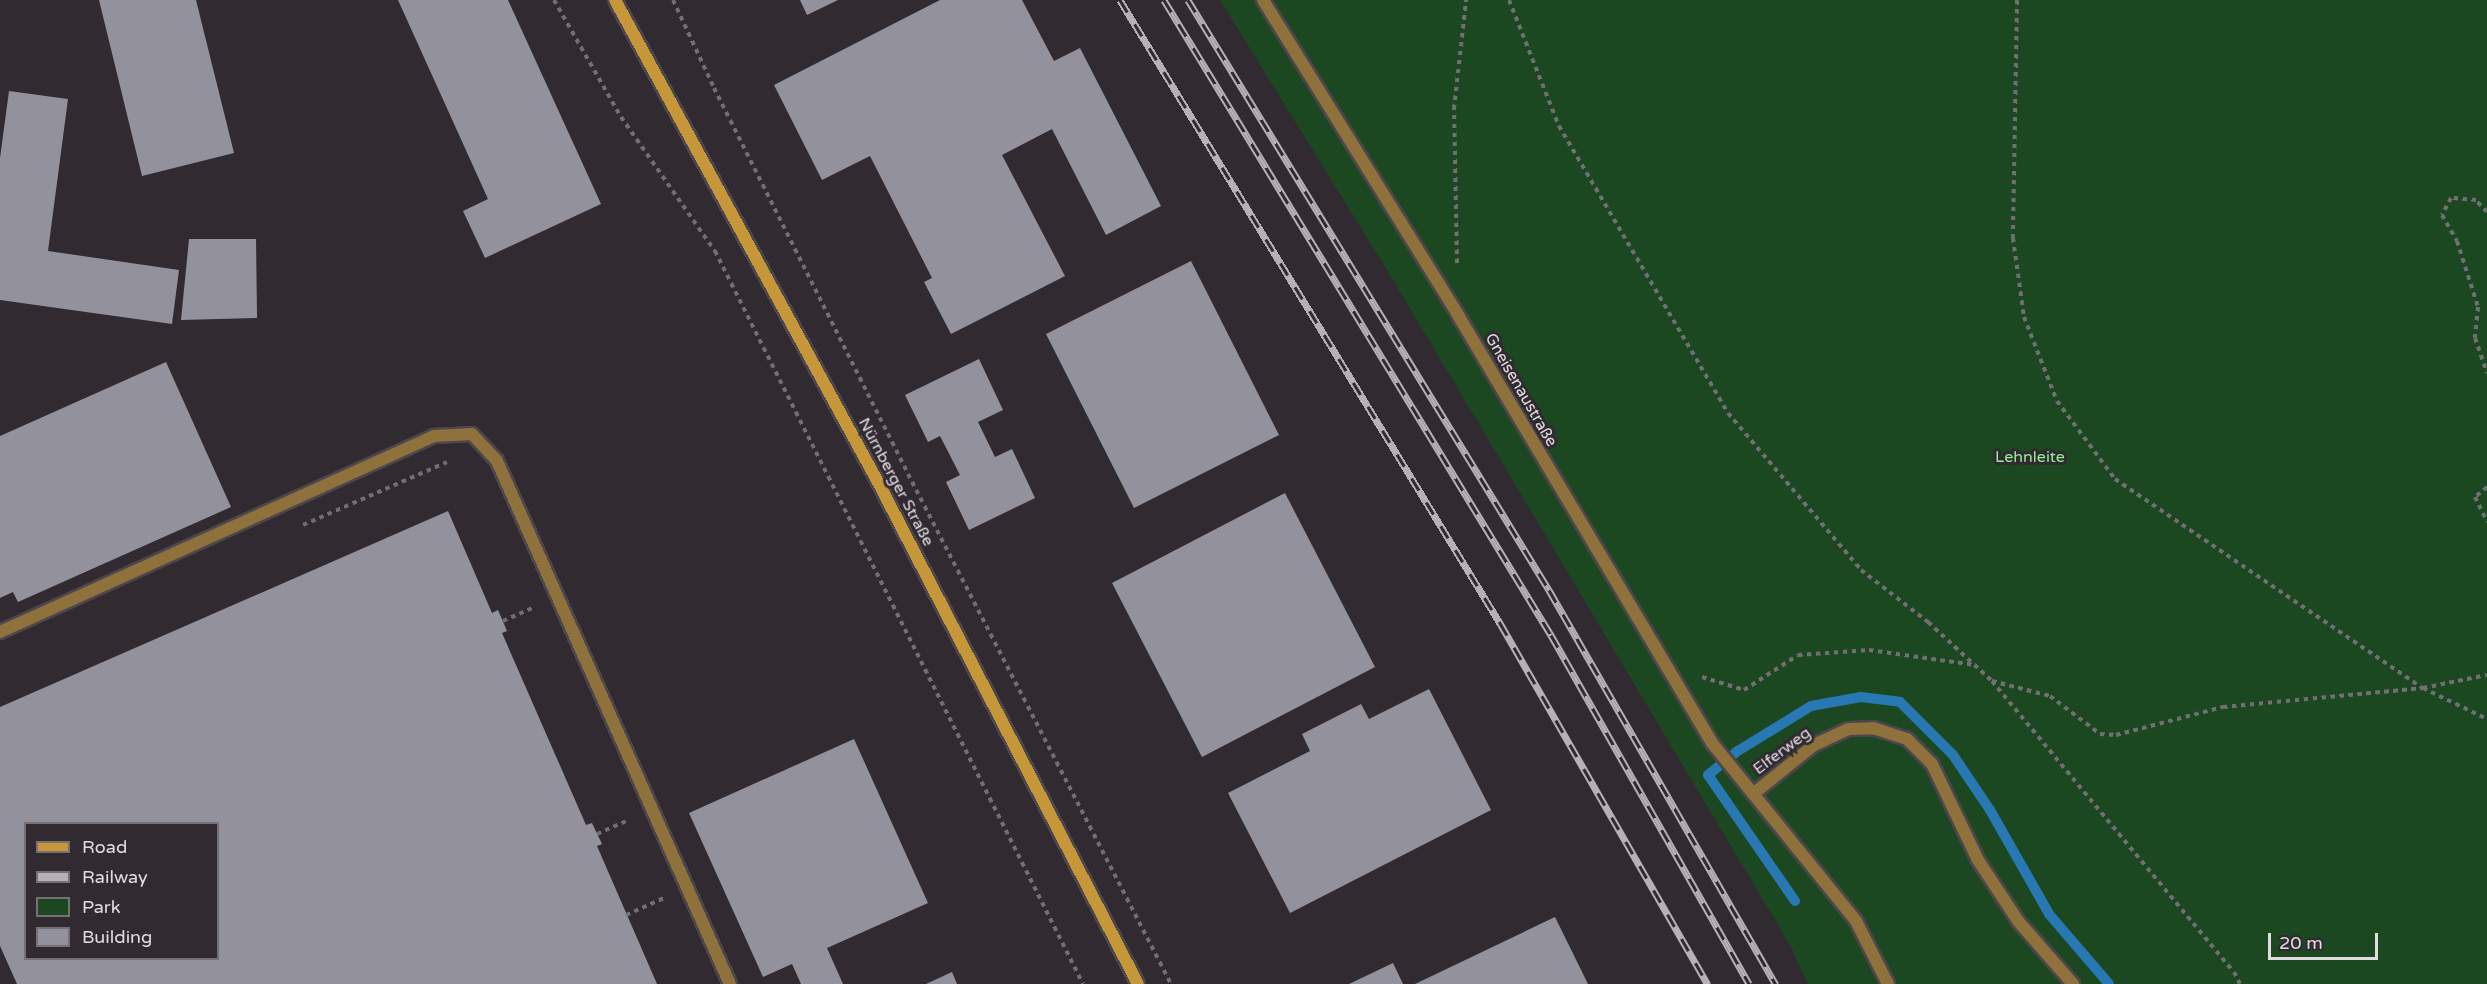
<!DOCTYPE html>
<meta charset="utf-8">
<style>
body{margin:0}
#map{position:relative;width:2487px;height:984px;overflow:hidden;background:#312a31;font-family:"Varela Round",sans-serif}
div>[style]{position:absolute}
.green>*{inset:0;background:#1b4820}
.stream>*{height:10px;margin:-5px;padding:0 5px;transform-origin:5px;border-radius:5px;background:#2778b3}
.building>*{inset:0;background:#93929c}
.path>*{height:4px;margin-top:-2px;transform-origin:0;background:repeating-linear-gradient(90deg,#736e73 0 4.5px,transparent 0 9px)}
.roads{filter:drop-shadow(2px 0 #4d464d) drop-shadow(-2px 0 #4d464d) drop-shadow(0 2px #4d464d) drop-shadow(0 -2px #4d464d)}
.lane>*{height:12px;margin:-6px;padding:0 6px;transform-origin:6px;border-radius:6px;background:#8e713b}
.street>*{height:12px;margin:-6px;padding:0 6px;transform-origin:6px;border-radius:6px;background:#8e713b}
.secondary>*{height:12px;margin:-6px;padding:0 6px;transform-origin:6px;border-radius:6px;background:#c59739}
.rail>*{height:7px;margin-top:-3.5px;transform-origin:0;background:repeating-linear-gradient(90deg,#312a31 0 14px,#b6b1b6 0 28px);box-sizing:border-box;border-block:2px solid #b6b1b6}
span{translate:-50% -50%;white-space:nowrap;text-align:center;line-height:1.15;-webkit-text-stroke:6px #312a31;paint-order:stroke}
.street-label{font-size:16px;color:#e0dce0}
.park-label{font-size:16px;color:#8fee96}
.legend{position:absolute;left:24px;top:822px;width:195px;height:138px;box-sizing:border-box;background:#312a31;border:2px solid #777177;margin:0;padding:8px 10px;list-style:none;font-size:18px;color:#e0dce0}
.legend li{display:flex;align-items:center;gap:12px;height:30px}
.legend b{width:30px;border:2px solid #777177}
.scale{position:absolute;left:2268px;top:933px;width:110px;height:27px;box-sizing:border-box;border:3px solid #e0dce0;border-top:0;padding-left:8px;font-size:18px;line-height:21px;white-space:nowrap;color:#e0dce0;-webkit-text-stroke:4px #312a31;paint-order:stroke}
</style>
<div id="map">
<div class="green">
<div style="clip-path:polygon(1220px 0,2487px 0,2487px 984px,1808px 984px,1790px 945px,1390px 275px)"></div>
</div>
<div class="stream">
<div style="left:1795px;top:901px;width:153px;rotate:-124.6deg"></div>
<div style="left:1708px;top:775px;width:36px;rotate:-39deg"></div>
<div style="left:1736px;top:752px;width:88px;rotate:-31.5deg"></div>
<div style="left:1811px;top:706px;width:51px;rotate:-10.2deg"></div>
<div style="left:1861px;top:697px;width:39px;rotate:7deg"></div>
<div style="left:1900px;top:702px;width:75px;rotate:45deg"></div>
<div style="left:1953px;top:755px;width:66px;rotate:56.1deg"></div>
<div style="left:1990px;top:810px;width:120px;rotate:60.4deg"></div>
<div style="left:2049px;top:914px;width:92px;rotate:49.4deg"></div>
</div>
<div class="building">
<div style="clip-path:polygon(99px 0,196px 0,234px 153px,142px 176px)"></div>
<div style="clip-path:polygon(398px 0,508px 0,601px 204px,485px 258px,463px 211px,488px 199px)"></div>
<div style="clip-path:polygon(800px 0,838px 0,807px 15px)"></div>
<div style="clip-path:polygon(940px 0,1022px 0,1054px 61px,1080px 48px,1161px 206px,1106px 235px,1052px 129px,1002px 155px,1065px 276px,951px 334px,924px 282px,932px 278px,870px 156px,822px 180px,774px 85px)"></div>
<div style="clip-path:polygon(9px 91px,68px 99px,48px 251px,179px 270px,172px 324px,0 300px,0 158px)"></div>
<div style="clip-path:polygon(189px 239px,256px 239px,257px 318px,181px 320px)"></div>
<div style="clip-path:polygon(1191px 261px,1279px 435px,1134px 508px,1046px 334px)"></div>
<div style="clip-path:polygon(979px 359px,1003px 410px,978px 422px,995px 457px,1012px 449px,1035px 498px,969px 530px,946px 482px,960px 475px,940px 436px,928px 442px,905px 395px)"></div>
<div style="clip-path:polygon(166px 362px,231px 507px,18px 602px,13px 592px,0 598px,0 436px)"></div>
<div style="clip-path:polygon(1285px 493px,1375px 667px,1202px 757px,1112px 583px)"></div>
<div style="clip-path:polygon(evenodd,448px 511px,492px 613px,498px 610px,507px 631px,502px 633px,586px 825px,592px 823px,602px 844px,597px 846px,657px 984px,17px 984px,0 946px,0 707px,448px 511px,26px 824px,218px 824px,218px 958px,26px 958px,26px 824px)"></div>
<div style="clip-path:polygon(1429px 689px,1491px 810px,1290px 913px,1228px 793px,1310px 751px,1302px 734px,1361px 704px,1369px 719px)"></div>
<div style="clip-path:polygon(854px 739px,928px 903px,827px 948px,843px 984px,801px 984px,792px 964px,763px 977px,689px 813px)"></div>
<div style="clip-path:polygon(1555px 917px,1588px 984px,1415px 984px)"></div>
<div style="clip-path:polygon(1393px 963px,1403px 984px,1349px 984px)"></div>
<div style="clip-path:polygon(952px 972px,957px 984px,926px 984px)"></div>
</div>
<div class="path">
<div style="left:554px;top:0;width:135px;rotate:60.2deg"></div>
<div style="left:621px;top:117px;width:164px;rotate:55deg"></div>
<div style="left:715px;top:251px;width:820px;rotate:63.34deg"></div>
<div style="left:673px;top:0;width:97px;rotate:65deg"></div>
<div style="left:714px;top:88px;width:432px;rotate:63.3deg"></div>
<div style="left:908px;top:474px;width:574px;rotate:62.72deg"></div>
<div style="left:1509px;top:0;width:136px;rotate:68.4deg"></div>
<div style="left:1559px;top:126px;width:333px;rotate:59.5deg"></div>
<div style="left:1728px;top:413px;width:206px;rotate:49.7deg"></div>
<div style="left:1861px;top:570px;width:85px;rotate:37.8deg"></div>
<div style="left:1928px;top:622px;width:87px;rotate:42.7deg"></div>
<div style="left:1992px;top:681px;width:378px;rotate:50.3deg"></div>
<div style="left:2234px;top:972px;width:13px;rotate:63deg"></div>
<div style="left:2017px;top:0;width:238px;rotate:91deg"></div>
<div style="left:2013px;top:238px;width:80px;rotate:82.1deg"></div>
<div style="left:2024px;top:317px;width:90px;rotate:68.6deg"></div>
<div style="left:2057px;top:401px;width:97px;rotate:53.4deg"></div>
<div style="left:2115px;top:479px;width:372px;rotate:34.2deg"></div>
<div style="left:2423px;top:688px;width:71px;rotate:25.8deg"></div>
<div style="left:2487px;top:212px;width:16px;rotate:-133deg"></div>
<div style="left:2476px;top:200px;width:25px;rotate:-175deg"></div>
<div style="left:2451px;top:198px;width:19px;rotate:118deg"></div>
<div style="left:2442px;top:215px;width:30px;rotate:60deg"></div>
<div style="left:2457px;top:241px;width:69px;rotate:72.3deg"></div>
<div style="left:2478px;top:307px;width:31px;rotate:96deg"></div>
<div style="left:2475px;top:338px;width:37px;rotate:71deg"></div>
<div style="left:1457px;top:263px;width:154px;rotate:-91.1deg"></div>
<div style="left:1454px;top:109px;width:110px;rotate:-83.7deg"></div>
<div style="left:2487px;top:487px;width:16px;rotate:140deg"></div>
<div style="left:2475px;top:497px;width:28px;rotate:64deg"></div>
<div style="left:303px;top:525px;width:157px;rotate:-23.6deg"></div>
<div style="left:503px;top:621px;width:35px;rotate:-24deg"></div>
<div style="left:1702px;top:677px;width:44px;rotate:17.2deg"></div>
<div style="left:1744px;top:690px;width:64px;rotate:-32.9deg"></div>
<div style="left:1798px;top:655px;width:71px;rotate:-4deg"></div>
<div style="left:1869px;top:650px;width:107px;rotate:8.1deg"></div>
<div style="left:1992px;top:681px;width:60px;rotate:14.5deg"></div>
<div style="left:2050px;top:696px;width:63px;rotate:37.2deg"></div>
<div style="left:2100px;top:734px;width:16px;rotate:4deg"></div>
<div style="left:2116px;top:735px;width:111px;rotate:-14.7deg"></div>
<div style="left:2223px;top:707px;width:201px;rotate:-5.4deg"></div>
<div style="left:2423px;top:688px;width:65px;rotate:-11.5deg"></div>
<div style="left:597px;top:834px;width:35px;rotate:-24deg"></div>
<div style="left:626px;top:915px;width:42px;rotate:-24.1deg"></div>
</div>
<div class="roads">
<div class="lane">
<div style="left:0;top:632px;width:476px;rotate:-24.3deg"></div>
<div style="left:434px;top:436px;width:38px;rotate:-3deg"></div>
<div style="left:472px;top:434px;width:37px;rotate:47deg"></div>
<div style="left:497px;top:461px;width:573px;rotate:65.99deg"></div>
</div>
<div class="street">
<div style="left:1263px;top:0;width:370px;rotate:58.2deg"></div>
<div style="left:1458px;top:315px;width:498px;rotate:59.3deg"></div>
<div style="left:1712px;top:743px;width:229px;rotate:51deg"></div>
<div style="left:1856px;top:921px;width:71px;rotate:63.1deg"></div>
<div style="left:1753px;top:794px;width:78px;rotate:-38.8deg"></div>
<div style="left:1814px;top:745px;width:38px;rotate:-25deg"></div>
<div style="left:1849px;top:729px;width:24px;rotate:-2deg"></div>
<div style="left:1873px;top:728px;width:36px;rotate:18deg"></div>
<div style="left:1907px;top:739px;width:35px;rotate:45deg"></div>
<div style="left:1932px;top:764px;width:106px;rotate:64.4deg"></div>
<div style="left:1978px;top:860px;width:73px;rotate:56.7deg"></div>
<div style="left:2018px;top:921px;width:84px;rotate:48.9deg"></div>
</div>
<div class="secondary">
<div style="left:615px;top:0;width:551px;rotate:61.39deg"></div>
<div style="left:879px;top:484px;width:563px;rotate:62.62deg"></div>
</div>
</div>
<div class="rail">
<div style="left:1120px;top:0;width:730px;rotate:58.62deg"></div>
<div style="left:1500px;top:623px;width:417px;rotate:60.1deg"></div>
<div style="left:1164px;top:0;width:744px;rotate:58.64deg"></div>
<div style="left:1551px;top:635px;width:401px;rotate:60.4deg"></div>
<div style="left:1188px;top:0;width:692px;rotate:58.54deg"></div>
<div style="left:1549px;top:590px;width:455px;rotate:60.1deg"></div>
</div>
<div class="street-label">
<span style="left:1521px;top:390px;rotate:60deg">Gneisenaustraße</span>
<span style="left:896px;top:482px;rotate:62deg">Nürnberger Straße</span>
<span style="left:1782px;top:751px;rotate:-37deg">Elferweg</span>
</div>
<div class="park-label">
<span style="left:2030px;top:457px">Lehnleite</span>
</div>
<ul class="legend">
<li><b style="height:8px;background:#c59739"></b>Road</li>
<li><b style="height:8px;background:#b6b1b6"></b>Railway</li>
<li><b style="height:16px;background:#1b4820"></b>Park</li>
<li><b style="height:16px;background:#93929c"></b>Building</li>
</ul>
<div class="scale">20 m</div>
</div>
